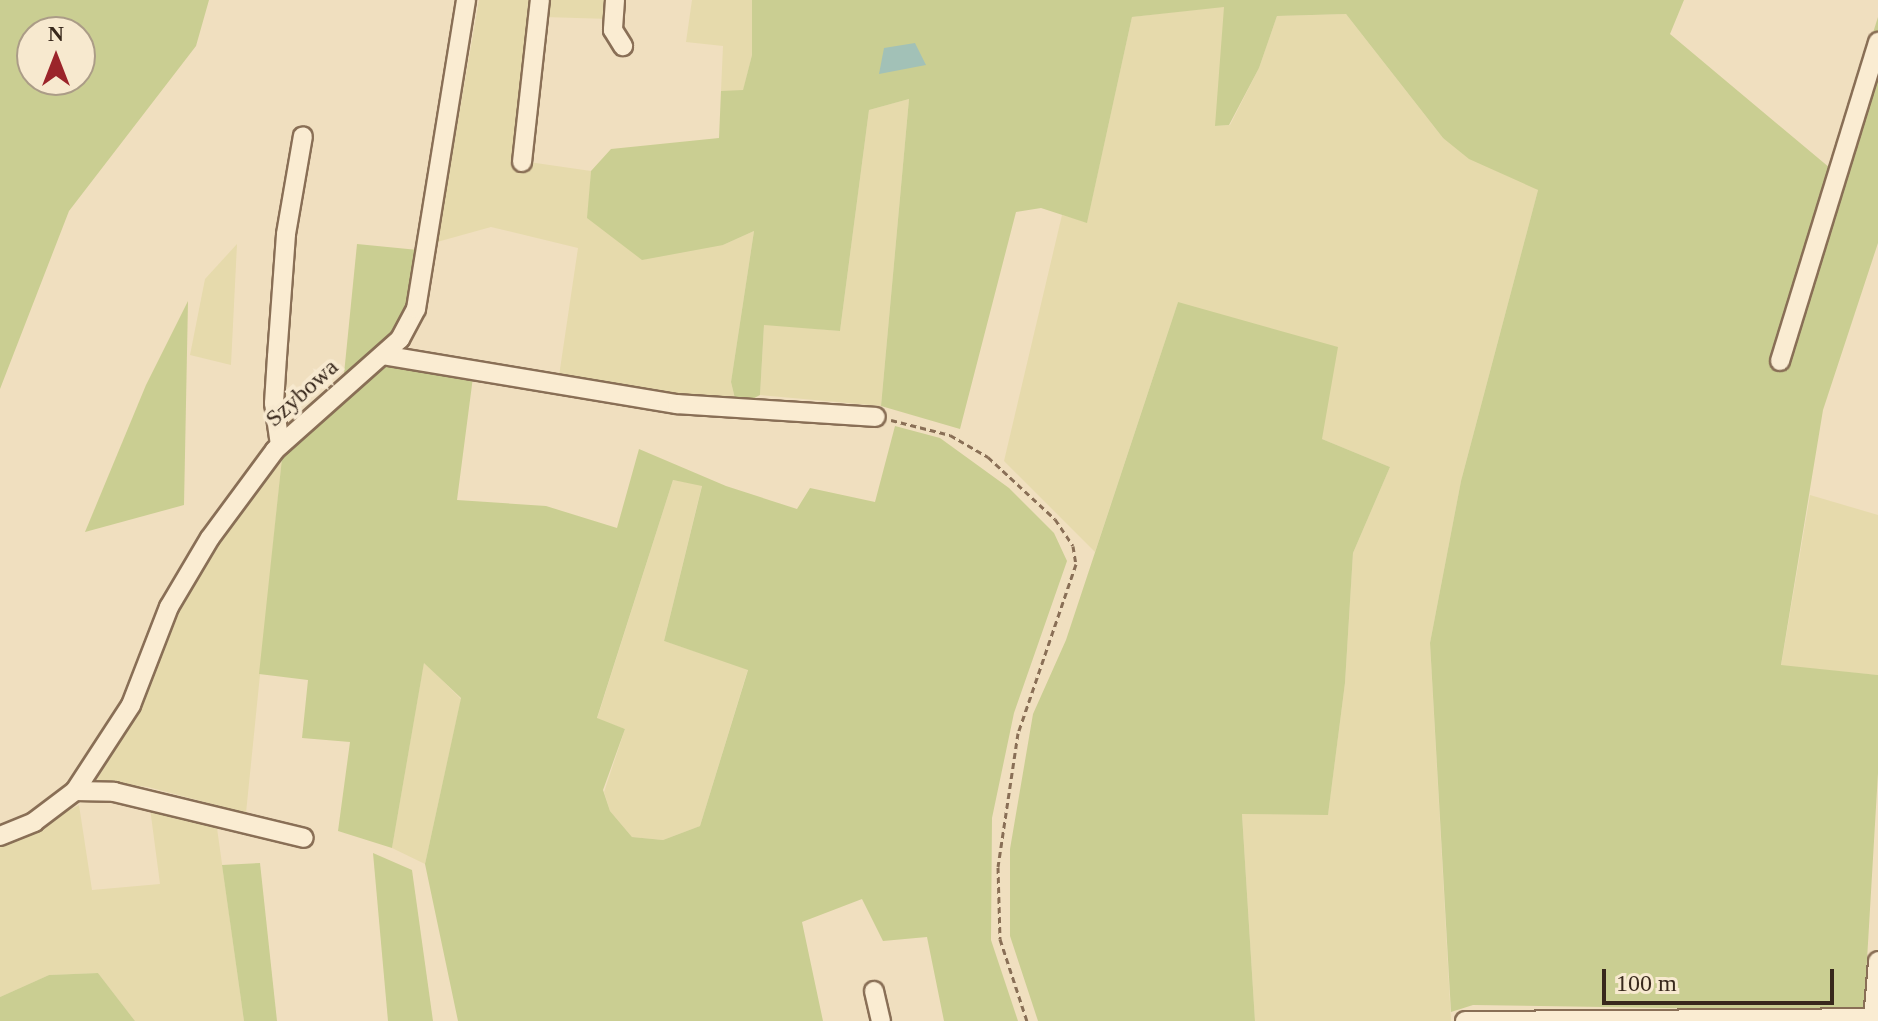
<!DOCTYPE html>
<style>
body{margin:0}
#map{position:relative;width:1878px;height:1021px;overflow:hidden;background:#f0dfbf;font-family:"Times New Roman",serif}
div>[style]{position:absolute}
.farmland>*{inset:0;background:#e6daac}
.green>*{inset:0;background:#cace92}
.water>*{inset:0;background:#a2c1b7}
.path>*{height:3px;margin-top:-1.5px;transform-origin:0;background:repeating-linear-gradient(90deg,#896f56 0 6px,transparent 0 10px)}
.roads{filter:drop-shadow(2px 0 #896f56) drop-shadow(-2px 0 #896f56) drop-shadow(0 2px #896f56) drop-shadow(0 -2px #896f56)}
.minor>*{height:18px;margin:-9px;padding:0 9px;transform-origin:9px;border-radius:9px;background:#faecd2}
span{translate:-50% -50%;white-space:nowrap;text-align:center;line-height:1.15;-webkit-text-stroke:8px #f7e9cf;paint-order:stroke}
.street-label{font-size:24px;color:#38281c}
.north{position:absolute;left:16px;top:16px;width:80px;height:80px;box-sizing:border-box;background:#f7e9cf;border:2px solid #ab9c87;border-radius:50%;rotate:0deg;font-size:22px;font-weight:700;line-height:32px;text-align:center;color:#38281c}
.north::after{content:'';display:block;margin:auto;width:28px;height:36px;background:#9b242a;clip-path:polygon(50% 0,100% 100%,50% 72%,0 100%)}
.scale{position:absolute;left:1602px;top:969px;width:232px;height:36px;box-sizing:border-box;border:4px solid #38281c;border-top:0;padding-left:10px;font-size:24px;line-height:28px;white-space:nowrap;color:#38281c;-webkit-text-stroke:6px #f7e9cf;paint-order:stroke}
</style>
<div id="map">
<div class="farmland">
<div style="clip-path:polygon(479px 0,533px 0,515px 160px,591px 171px,588px 218px,723px 245px,754px 231px,731px 382px,737px 407px,559px 376px,578px 248px,491px 227px,437px 242px)"></div>
<div style="clip-path:polygon(546px 0,611px 0,610px 19px,544px 17px)"></div>
<div style="clip-path:polygon(692px 0,752px 0,752px 55px,743px 91px,721px 91px,723px 46px,686px 42px)"></div>
<div style="clip-path:polygon(1225px 6px,1216px 126px,1230px 125px,1259px 68px,1277px 16px,1346px 14px,1443px 138px,1538px 190px,1461px 481px,1430px 643px,1451px 1021px,1255px 1021px,1242px 814px,1328px 814px,1345px 683px,1353px 553px,1390px 467px,1322px 439px,1178px 302px,1095px 552px,1004px 461px,1062px 215px,1087px 222px,1132px 17px)"></div>
<div style="clip-path:polygon(909px 99px,881px 406px,760px 395px,764px 324px,840px 331px,869px 110px)"></div>
<div style="clip-path:polygon(237px 244px,231px 365px,190px 355px,205px 279px)"></div>
<div style="clip-path:polygon(282px 458px,246px 813px,148px 787px,96px 781px,133px 720px,181px 606px,217px 543px)"></div>
<div style="clip-path:polygon(673px 480px,702px 485px,664px 641px,748px 669px,700px 826px,663px 840px,632px 837px,610px 811px,604px 792px,625px 729px,597px 719px)"></div>
<div style="clip-path:polygon(1810px 495px,1878px 515px,1878px 675px,1781px 666px)"></div>
<div style="clip-path:polygon(424px 662px,461px 699px,425px 864px,392px 848px)"></div>
<div style="clip-path:polygon(79px 805px,92px 890px,160px 884px,150px 808px,217px 828px,244px 1021px,135px 1021px,98px 973px,49px 975px,0 997px,0 846px)"></div>
</div>
<div class="green">
<div style="clip-path:polygon(evenodd,0 0,209px 0,196px 46px,69px 211px,0 389px,0 0,32px 32px,80px 32px,80px 80px,32px 80px,32px 32px)"></div>
<div style="clip-path:polygon(752px 0,1684px 0,1670px 34px,1830px 168px,1878px 17px,1878px 243px,1823px 410px,1781px 665px,1878px 675px,1878px 773px,1864px 1011px,1473px 1005px,1451px 1012px,1430px 643px,1461px 481px,1538px 190px,1469px 159px,1443px 138px,1346px 14px,1277px 16px,1259px 68px,1229px 125px,1215px 126px,1224px 7px,1132px 17px,1087px 223px,1041px 208px,1016px 212px,960px 429px,881px 406px,909px 99px,869px 110px,840px 331px,764px 325px,760px 395px,737px 407px,731px 382px,754px 231px,723px 245px,642px 260px,587px 218px,591px 171px,611px 149px,719px 138px,721px 91px,743px 90px,752px 55px)"></div>
<div style="clip-path:polygon(357px 244px,418px 250px,408px 303px,391px 336px,344px 374px)"></div>
<div style="clip-path:polygon(188px 301px,184px 505px,85px 532px,146px 385px)"></div>
<div style="clip-path:polygon(1178px 302px,1338px 347px,1322px 439px,1390px 467px,1353px 553px,1345px 683px,1328px 815px,1242px 814px,1255px 1021px,1038px 1021px,1010px 936px,1010px 849px,1033px 714px,1066px 640px)"></div>
<div style="clip-path:polygon(evenodd,386px 362px,473px 377px,457px 500px,546px 506px,617px 528px,639px 449px,726px 486px,797px 509px,810px 488px,875px 502px,895px 426px,940px 438px,1009px 488px,1054px 533px,1067px 561px,1014px 713px,992px 818px,991px 940px,1018px 1021px,944px 1021px,927px 937px,883px 941px,862px 899px,802px 922px,823px 1021px,458px 1021px,425px 864px,461px 698px,424px 663px,392px 848px,338px 831px,350px 742px,302px 738px,308px 680px,259px 674px,282px 458px,386px 362px,673px 480px,702px 486px,664px 641px,748px 670px,700px 826px,663px 840px,632px 837px,610px 811px,603px 790px,625px 729px,597px 718px,673px 480px)"></div>
<div style="clip-path:polygon(373px 853px,412px 870px,433px 1021px,388px 1021px)"></div>
<div style="clip-path:polygon(260px 863px,277px 1021px,244px 1021px,222px 865px)"></div>
<div style="clip-path:polygon(98px 973px,135px 1021px,0 1021px,0 997px,49px 975px)"></div>
</div>
<div class="water">
<div style="clip-path:polygon(915px 43px,926px 65px,879px 74px,884px 48px)"></div>
</div>
<div class="path">
<div style="left:891px;top:420px;width:61px;rotate:14.3deg"></div>
<div style="left:950px;top:435px;width:44px;rotate:30.1deg"></div>
<div style="left:988px;top:457px;width:91px;rotate:42.8deg"></div>
<div style="left:1055px;top:519px;width:32px;rotate:56deg"></div>
<div style="left:1073px;top:546px;width:18px;rotate:81deg"></div>
<div style="left:1076px;top:564px;width:179px;rotate:108.9deg"></div>
<div style="left:1018px;top:733px;width:135px;rotate:98.5deg"></div>
<div style="left:998px;top:867px;width:72px;rotate:88.4deg"></div>
<div style="left:1000px;top:939px;width:86px;rotate:71.8deg"></div>
</div>
<div class="roads">
<div class="minor">
<div style="left:615px;top:0;width:30px;rotate:94deg"></div>
<div style="left:613px;top:30px;width:19px;rotate:58deg"></div>
<div style="left:522px;top:162px;width:163px;rotate:-83.7deg"></div>
<div style="left:383px;top:355px;width:298px;rotate:9.5deg"></div>
<div style="left:677px;top:404px;width:199px;rotate:3.7deg"></div>
<div style="left:1780px;top:361px;width:334px;rotate:-72.9deg"></div>
<div style="left:280px;top:445px;width:42px;rotate:-98.1deg"></div>
<div style="left:274px;top:403px;width:46px;rotate:-86.3deg"></div>
<div style="left:277px;top:357px;width:123px;rotate:-85.8deg"></div>
<div style="left:286px;top:234px;width:99px;rotate:-80.2deg"></div>
<div style="left:75px;top:791px;width:39px;rotate:1deg"></div>
<div style="left:114px;top:792px;width:195px;rotate:13.6deg"></div>
<div style="left:0;top:836px;width:37px;rotate:-22deg"></div>
<div style="left:34px;top:822px;width:51px;rotate:-37.1deg"></div>
<div style="left:75px;top:791px;width:103px;rotate:-56.9deg"></div>
<div style="left:131px;top:705px;width:105px;rotate:-68.8deg"></div>
<div style="left:169px;top:607px;width:80px;rotate:-59.3deg"></div>
<div style="left:210px;top:538px;width:109px;rotate:-53.5deg"></div>
<div style="left:275px;top:450px;width:167px;rotate:-41.6deg"></div>
<div style="left:400px;top:339px;width:34px;rotate:-62deg"></div>
<div style="left:416px;top:309px;width:313px;rotate:-80.8deg"></div>
<div style="left:874px;top:991px;width:31px;rotate:77deg"></div>
<div style="left:1465px;top:1021px;width:408px;rotate:-0.4deg"></div>
<div style="left:1873px;top:1021px;width:60px;rotate:-85.2deg"></div>
</div>
</div>
<div class="street-label">
<span style="left:302px;top:393px;rotate:-42deg">Szybowa</span>
</div>
<div class="north">N</div>
<div class="scale">100 m</div>
</div>
